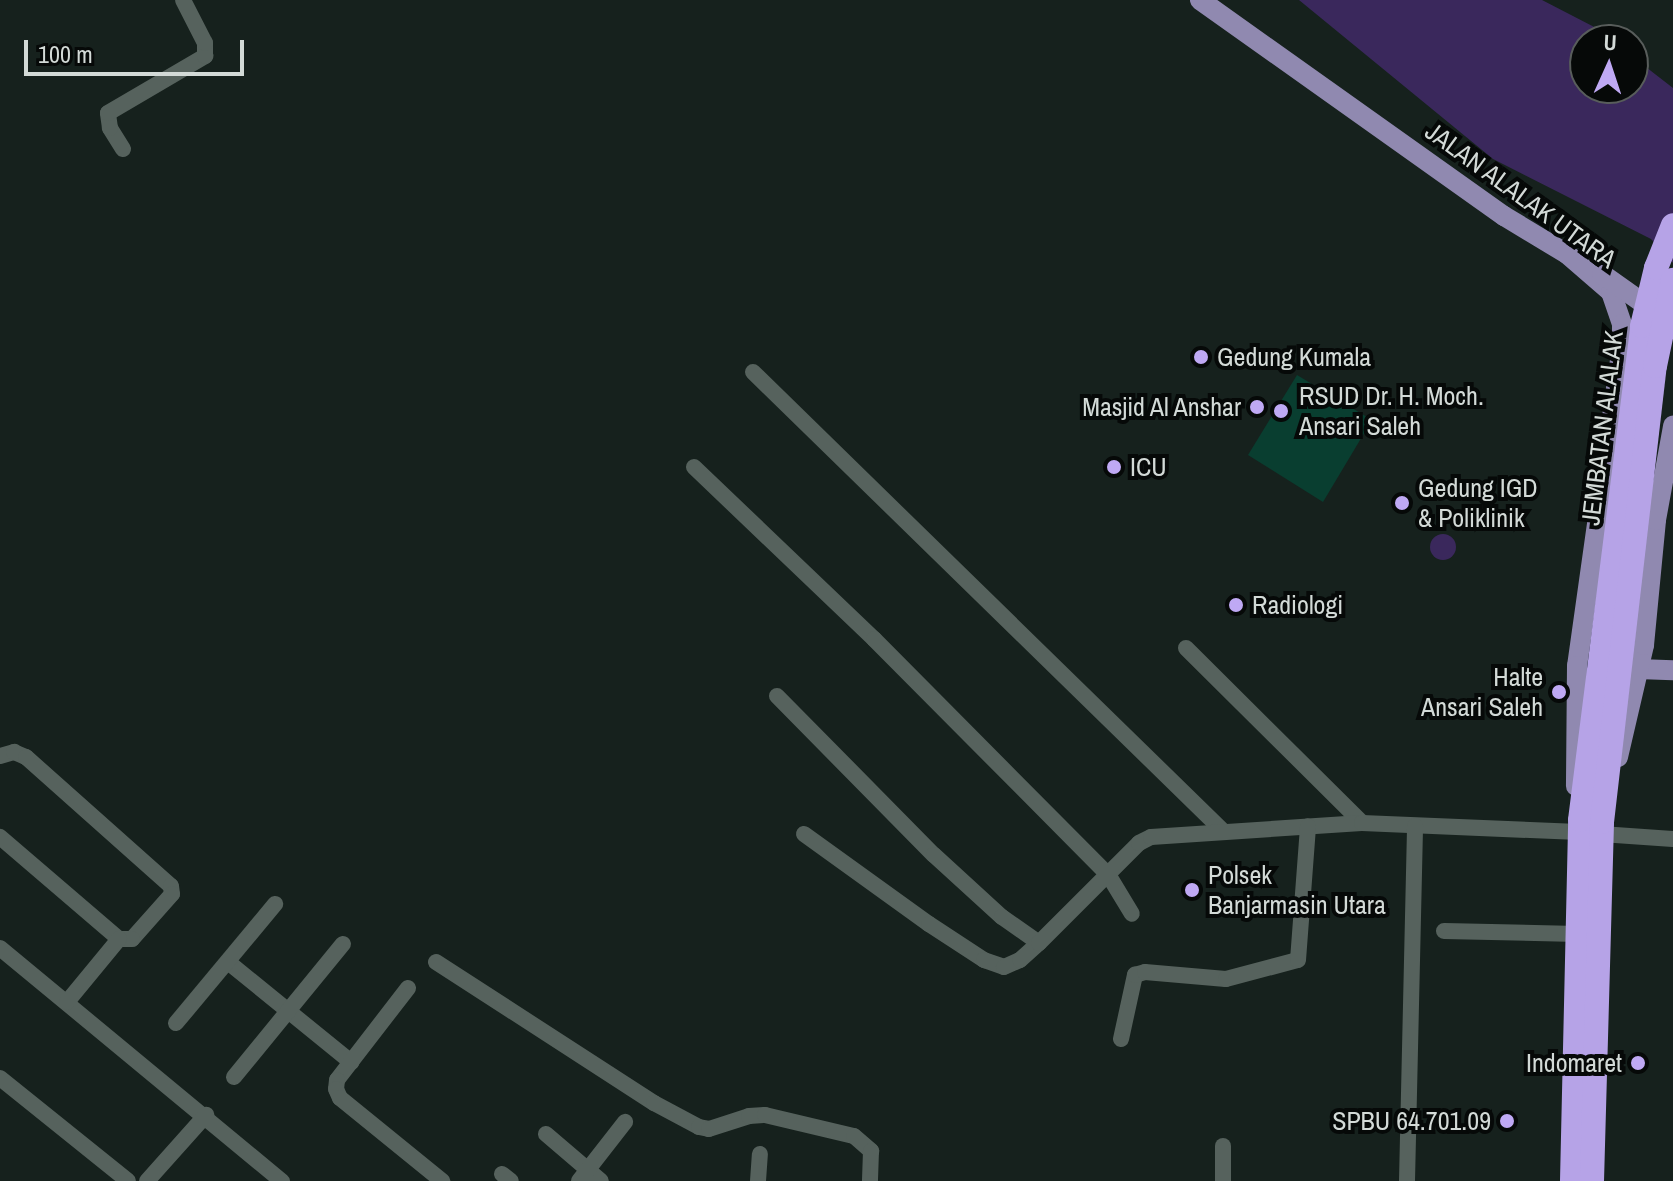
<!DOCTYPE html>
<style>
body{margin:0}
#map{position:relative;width:1673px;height:1181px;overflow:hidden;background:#16211d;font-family:"Archivo Narrow",sans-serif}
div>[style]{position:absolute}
.green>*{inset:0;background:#093e30}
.water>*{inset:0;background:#3a285c}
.round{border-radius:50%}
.minor>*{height:16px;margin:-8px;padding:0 8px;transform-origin:8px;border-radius:8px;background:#56625d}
.major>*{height:20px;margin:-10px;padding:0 10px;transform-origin:10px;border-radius:10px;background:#9089b0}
.highway>*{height:24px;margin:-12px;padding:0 12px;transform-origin:12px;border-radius:12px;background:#b6a3e7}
.dots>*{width:22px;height:22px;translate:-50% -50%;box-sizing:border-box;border:4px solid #060908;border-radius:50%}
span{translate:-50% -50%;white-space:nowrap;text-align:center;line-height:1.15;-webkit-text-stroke:8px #060908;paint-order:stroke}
.street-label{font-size:26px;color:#d3dad7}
.poi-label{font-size:26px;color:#d3dad7}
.left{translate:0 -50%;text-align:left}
.right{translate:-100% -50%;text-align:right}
.north{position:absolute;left:1569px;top:24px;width:80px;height:80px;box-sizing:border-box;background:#060908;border:2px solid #585d5b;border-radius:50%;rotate:3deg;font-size:22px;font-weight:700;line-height:32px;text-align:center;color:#d3dad7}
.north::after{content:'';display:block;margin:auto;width:28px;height:36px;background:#bfa9f4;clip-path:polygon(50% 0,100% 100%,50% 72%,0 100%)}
.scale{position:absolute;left:24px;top:40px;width:220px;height:36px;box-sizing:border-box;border:4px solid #d3dad7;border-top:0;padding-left:10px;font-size:24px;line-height:28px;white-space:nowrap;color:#d3dad7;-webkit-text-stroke:6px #060908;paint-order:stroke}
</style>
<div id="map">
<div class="green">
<div style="clip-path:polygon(1297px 375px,1372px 420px,1323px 502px,1248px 455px)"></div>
</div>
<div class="water">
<div style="clip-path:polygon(1299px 0,1542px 0,1602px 31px,1612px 40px,1585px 40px,1585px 88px,1633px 88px,1633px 57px,1673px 88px,1673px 263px,1651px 239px,1493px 159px)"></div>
<div class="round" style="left:1430px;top:534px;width:26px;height:26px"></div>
</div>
<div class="minor">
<div style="left:123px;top:149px;width:25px;rotate:-122deg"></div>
<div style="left:110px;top:128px;width:15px;rotate:-98deg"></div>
<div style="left:108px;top:113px;width:113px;rotate:-30.4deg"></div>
<div style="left:205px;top:56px;width:13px;rotate:-90deg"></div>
<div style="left:205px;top:43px;width:48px;rotate:-117.1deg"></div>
<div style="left:753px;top:372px;width:658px;rotate:44.32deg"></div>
<div style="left:694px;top:467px;width:249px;rotate:43.7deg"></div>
<div style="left:874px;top:639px;width:334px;rotate:45.2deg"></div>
<div style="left:1109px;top:876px;width:44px;rotate:58.8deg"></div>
<div style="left:1186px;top:648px;width:248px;rotate:44.8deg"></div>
<div style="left:777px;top:696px;width:223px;rotate:45.4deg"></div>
<div style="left:934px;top:855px;width:92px;rotate:42.4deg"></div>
<div style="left:1002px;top:917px;width:45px;rotate:35.1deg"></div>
<div style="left:0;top:756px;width:15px;rotate:-16deg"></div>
<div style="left:14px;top:752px;width:13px;rotate:23deg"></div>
<div style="left:26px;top:757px;width:194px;rotate:41.7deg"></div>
<div style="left:171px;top:886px;width:8px;rotate:83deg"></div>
<div style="left:172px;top:894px;width:60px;rotate:131.6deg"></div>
<div style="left:132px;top:939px;width:13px;rotate:180deg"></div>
<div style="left:119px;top:939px;width:157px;rotate:-139.4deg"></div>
<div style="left:804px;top:834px;width:154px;rotate:35.8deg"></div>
<div style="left:929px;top:924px;width:66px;rotate:33.2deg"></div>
<div style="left:984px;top:960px;width:21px;rotate:19deg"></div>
<div style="left:1004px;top:967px;width:17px;rotate:-24deg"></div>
<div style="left:1020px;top:960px;width:25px;rotate:-42deg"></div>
<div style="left:1039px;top:943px;width:141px;rotate:-45deg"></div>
<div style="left:1139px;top:843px;width:13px;rotate:-27deg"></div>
<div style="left:1151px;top:837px;width:211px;rotate:-3.8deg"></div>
<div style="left:1362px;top:823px;width:217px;rotate:2.4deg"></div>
<div style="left:1601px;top:834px;width:72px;rotate:4deg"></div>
<div style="left:1444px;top:931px;width:134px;rotate:1.3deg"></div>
<div style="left:0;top:948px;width:366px;rotate:39.6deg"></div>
<div style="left:228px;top:962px;width:159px;rotate:39.1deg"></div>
<div style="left:436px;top:962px;width:260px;rotate:32.9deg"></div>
<div style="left:654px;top:1103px;width:51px;rotate:28.1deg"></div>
<div style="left:699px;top:1127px;width:10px;rotate:11deg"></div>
<div style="left:709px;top:1129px;width:42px;rotate:-18deg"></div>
<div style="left:749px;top:1116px;width:16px;rotate:-4deg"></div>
<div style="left:765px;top:1115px;width:91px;rotate:13.3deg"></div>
<div style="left:854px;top:1136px;width:23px;rotate:41deg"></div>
<div style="left:871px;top:1151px;width:30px;rotate:92deg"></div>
<div style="left:408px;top:988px;width:116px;rotate:127.7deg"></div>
<div style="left:337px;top:1080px;width:9px;rotate:96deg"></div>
<div style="left:336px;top:1089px;width:10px;rotate:66deg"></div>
<div style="left:340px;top:1098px;width:132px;rotate:39.1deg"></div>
<div style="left:67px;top:1002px;width:82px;rotate:-50.5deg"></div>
<div style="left:176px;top:1023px;width:155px;rotate:-50.2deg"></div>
<div style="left:1121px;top:1039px;width:66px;rotate:-77.7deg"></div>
<div style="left:1135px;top:975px;width:10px;rotate:-17deg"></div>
<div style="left:1145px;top:972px;width:81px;rotate:4.9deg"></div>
<div style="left:1226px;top:979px;width:74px;rotate:-14.8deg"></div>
<div style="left:1298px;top:960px;width:134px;rotate:-85.7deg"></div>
<div style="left:234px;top:1077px;width:172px;rotate:-50.7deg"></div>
<div style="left:0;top:1078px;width:164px;rotate:38.8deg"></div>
<div style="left:546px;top:1134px;width:72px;rotate:40.5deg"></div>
<div style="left:1223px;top:1146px;width:35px;rotate:90deg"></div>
<div style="left:502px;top:1174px;width:11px;rotate:38deg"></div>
<div style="left:147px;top:1181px;width:89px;rotate:-48.2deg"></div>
<div style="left:579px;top:1181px;width:75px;rotate:-52.1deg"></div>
<div style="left:758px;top:1181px;width:27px;rotate:-86deg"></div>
<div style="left:1407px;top:1181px;width:355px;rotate:-88.7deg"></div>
</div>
<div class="major">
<div style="left:1200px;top:0;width:373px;rotate:35.4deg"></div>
<div style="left:1504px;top:216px;width:74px;rotate:31.1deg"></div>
<div style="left:1567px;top:254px;width:58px;rotate:40.8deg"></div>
<div style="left:1611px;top:292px;width:34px;rotate:71deg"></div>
<div style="left:1622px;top:324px;width:22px;rotate:90deg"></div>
<div style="left:1622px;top:346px;width:323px;rotate:98deg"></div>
<div style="left:1577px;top:666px;width:120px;rotate:90.5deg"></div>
<div style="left:1602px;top:274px;width:67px;rotate:35.3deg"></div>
<div style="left:1638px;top:669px;width:35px;rotate:2deg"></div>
<div style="left:1618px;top:757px;width:115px;rotate:-76.9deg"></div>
<div style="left:1644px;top:645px;width:126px;rotate:-84.5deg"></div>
<div style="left:1656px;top:520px;width:96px;rotate:-79.7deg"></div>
</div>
<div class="highway">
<div style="left:1572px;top:1181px;width:361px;rotate:-88.7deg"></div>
<div style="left:1580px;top:820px;width:498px;rotate:-82.8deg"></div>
<div style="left:1642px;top:326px;width:60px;rotate:-76.4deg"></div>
<div style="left:1656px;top:268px;width:46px;rotate:-68.4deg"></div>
<div style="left:1592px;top:1181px;width:359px;rotate:-88.4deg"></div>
<div style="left:1602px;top:822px;width:459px;rotate:-83.4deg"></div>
<div style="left:1655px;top:366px;width:88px;rotate:-78.2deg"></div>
</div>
<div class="dots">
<div style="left:1201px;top:357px;background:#bfa9f4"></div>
<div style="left:1257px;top:407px;background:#bfa9f4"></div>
<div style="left:1281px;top:411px;background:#bfa9f4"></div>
<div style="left:1114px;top:467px;background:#bfa9f4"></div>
<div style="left:1402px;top:503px;background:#bfa9f4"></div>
<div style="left:1236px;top:605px;background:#bfa9f4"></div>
<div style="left:1559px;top:692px;background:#bfa9f4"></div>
<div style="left:1192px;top:890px;background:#bfa9f4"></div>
<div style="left:1638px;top:1063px;background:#bfa9f4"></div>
<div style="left:1507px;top:1121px;background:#bfa9f4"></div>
</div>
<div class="street-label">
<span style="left:1521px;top:195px;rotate:36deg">JALAN ALALAK UTARA</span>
<span style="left:1602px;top:428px;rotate:-83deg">JEMBATAN ALALAK</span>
</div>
<div class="poi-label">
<span class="left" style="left:1217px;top:357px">Gedung Kumala</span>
<span class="left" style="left:1299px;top:411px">RSUD Dr. H. Moch.<br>Ansari Saleh</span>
<span class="right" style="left:1241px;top:407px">Masjid Al Anshar</span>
<span class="left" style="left:1130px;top:467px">ICU</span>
<span class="left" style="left:1418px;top:503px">Gedung IGD<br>&amp; Poliklinik</span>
<span class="left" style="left:1252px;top:605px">Radiologi</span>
<span class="right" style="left:1543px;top:692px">Halte<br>Ansari Saleh</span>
<span class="left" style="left:1208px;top:890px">Polsek<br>Banjarmasin Utara</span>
<span class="right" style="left:1622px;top:1063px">Indomaret</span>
<span class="right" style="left:1491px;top:1121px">SPBU 64.701.09</span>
</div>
<div class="north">U</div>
<div class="scale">100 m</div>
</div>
